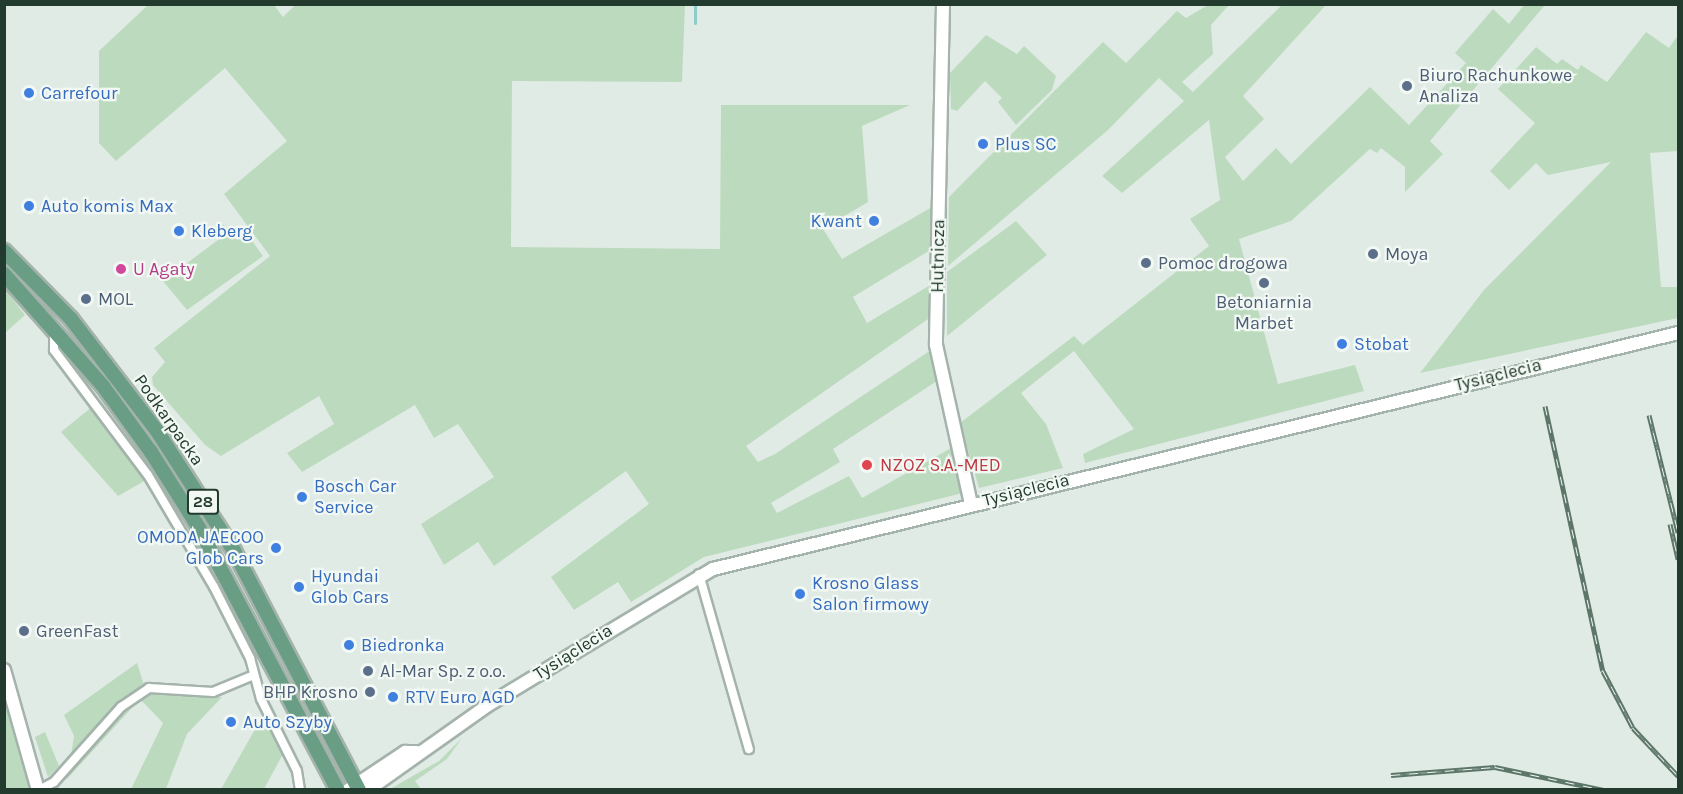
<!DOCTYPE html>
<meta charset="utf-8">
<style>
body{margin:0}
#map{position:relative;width:1683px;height:794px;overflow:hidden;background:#e1ebe5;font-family:Karla,sans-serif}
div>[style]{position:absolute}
.green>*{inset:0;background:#bcdbbe}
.stream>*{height:3px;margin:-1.5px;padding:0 1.5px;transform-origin:1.5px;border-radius:1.5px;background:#8dcdca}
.roads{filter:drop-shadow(2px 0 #a4b3ab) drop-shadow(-2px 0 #a4b3ab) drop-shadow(0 2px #a4b3ab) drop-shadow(0 -2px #a4b3ab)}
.street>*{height:8px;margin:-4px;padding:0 4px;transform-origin:4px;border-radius:4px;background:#fff}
.secondary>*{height:12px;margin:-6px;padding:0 6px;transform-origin:6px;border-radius:6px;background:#fff}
.primary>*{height:14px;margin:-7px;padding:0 7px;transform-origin:7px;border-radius:7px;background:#699e85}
.rail>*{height:5px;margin-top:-2.5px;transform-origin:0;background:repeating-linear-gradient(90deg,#f2f8f3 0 9px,#5d766a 0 18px);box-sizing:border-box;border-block:2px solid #5d766a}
.dots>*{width:16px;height:16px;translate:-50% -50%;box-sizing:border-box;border:3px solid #f2f8f3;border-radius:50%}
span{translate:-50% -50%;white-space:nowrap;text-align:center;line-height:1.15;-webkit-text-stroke:4.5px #f2f8f3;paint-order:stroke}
.shield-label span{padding:2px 4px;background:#f2f8f3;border:2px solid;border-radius:4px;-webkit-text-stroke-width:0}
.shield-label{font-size:16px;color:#233b2f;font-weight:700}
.service-label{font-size:18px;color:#4e5e75}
.left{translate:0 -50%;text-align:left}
.right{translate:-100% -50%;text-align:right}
.shop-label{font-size:18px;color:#366cbe}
.street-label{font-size:18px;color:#233b2f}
.hotel-label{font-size:18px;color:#b23c85}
.health-label{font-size:18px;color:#be3a42}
.frame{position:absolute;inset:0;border:6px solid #233b2f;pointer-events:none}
</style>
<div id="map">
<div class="green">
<div style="clip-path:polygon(296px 4px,685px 5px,682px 82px,512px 81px,511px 247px,720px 249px,721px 105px,910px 105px,862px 126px,868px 202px,823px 229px,842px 259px,932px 207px,932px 249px,853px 297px,867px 323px,932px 284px,931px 317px,746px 446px,758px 462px,775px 454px,931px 350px,937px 381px,833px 449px,840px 462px,771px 503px,777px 513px,849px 476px,862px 498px,953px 447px,963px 493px,704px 557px,631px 602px,618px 582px,574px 610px,551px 577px,649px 504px,626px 471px,494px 566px,478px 542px,444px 565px,421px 524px,494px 477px,458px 424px,434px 438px,415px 405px,302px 472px,287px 453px,334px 424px,319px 396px,221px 456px,205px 445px,153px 385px,152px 377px,165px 362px,154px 348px,270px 256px,224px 194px,287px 141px,225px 68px,116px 161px,99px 143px,99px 51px,148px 5px,274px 5px,283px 17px)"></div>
<div style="clip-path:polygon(1208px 5px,1229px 5px,1211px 25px,1213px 54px,1182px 82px,1193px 92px,1282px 5px,1326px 5px,1243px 96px,1264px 119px,1225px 157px,1243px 181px,1276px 148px,1291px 164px,1370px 87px,1409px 125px,1466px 63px,1455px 53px,1493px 9px,1509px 24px,1524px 5px,1545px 5px,1430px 141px,1443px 154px,1405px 192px,1405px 167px,1381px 148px,1377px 153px,1370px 149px,1291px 221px,1239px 239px,1278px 384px,1355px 365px,1364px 391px,1085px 463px,1083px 454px,1134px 429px,1074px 351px,1021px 393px,1046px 424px,1063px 468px,979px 488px,960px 423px,1074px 336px,1083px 345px,1209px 246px,1190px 219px,1220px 200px,1209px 120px,1122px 193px,1102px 176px,1184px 101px,1159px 78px,1108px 130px,948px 266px,949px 197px,1103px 42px,1126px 63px,1177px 11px,1186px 18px)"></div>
<div style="clip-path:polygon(1646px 32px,1669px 48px,1678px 35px,1678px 151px,1650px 153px,1661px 287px,1678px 287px,1678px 318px,1420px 373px,1484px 290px,1611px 162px,1548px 175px,1536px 163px,1509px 190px,1490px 171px,1535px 123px,1498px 89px,1536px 47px,1557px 64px,1562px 59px,1578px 70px,1581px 65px,1607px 82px)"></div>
<div style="clip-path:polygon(986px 35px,1017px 54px,1024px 46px,1056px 76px,1052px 90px,1016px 125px,998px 102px,1002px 98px,985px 81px,957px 111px,951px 109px,950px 73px)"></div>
<div style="clip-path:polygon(1016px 221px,1047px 255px,947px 336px,947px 272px)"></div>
<div style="clip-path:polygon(222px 224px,235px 235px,243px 228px,263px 256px,187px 310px,163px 281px,226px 234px)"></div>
<div style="clip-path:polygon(4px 288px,25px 315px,5px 333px,4px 333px)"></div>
<div style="clip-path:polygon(93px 406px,146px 480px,118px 496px,61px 432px)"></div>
<div style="clip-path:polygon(137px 663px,144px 685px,71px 756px,74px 736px,64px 715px)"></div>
<div style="clip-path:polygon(4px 688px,29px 776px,31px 789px,5px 789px)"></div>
<div style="clip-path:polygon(149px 692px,222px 697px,187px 734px,166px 789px,131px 789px,163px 723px,140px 699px,67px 779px,64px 775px,124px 707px)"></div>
<div style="clip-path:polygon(262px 717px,283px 754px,264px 789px,221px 789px)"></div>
<div style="clip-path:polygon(45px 732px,59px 766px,48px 777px,35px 737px)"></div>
<div style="clip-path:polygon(462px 738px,447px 759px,415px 781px,421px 789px,390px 789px,439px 761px)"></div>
</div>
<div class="stream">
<div style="left:695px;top:23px;width:19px;rotate:-90deg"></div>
</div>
<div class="roads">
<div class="street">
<div style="left:54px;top:335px;width:15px;rotate:90deg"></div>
<div style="left:54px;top:350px;width:156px;rotate:53.1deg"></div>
<div style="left:148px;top:475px;width:130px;rotate:59.5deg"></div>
<div style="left:214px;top:587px;width:80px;rotate:63.1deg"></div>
<div style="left:250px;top:658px;width:42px;rotate:75deg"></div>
<div style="left:261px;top:699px;width:80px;rotate:63.4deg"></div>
<div style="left:297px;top:771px;width:19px;rotate:81deg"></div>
<div style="left:699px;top:574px;width:182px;rotate:74.1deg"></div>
<div style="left:39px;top:790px;width:17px;rotate:-28deg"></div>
<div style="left:54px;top:782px;width:101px;rotate:-48.2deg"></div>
<div style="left:121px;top:707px;width:34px;rotate:-34deg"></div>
<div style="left:149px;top:688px;width:64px;rotate:3.6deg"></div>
<div style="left:213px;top:692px;width:44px;rotate:-22.5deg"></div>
</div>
<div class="secondary">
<div style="left:943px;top:4px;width:341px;rotate:91.2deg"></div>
<div style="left:936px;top:345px;width:163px;rotate:77.6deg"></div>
<div style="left:4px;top:670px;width:125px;rotate:74.2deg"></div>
<div style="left:348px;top:790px;width:69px;rotate:-33.7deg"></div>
<div style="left:405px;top:752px;width:12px"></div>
<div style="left:368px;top:790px;width:147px;rotate:-35.3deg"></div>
<div style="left:488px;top:705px;width:263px;rotate:-31.2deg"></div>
<div style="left:713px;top:569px;width:993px;rotate:-13.74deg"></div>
</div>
<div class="primary">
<div style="left:4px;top:251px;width:95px;rotate:45.4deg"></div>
<div style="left:71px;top:319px;width:141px;rotate:52.5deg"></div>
<div style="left:157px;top:431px;width:143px;rotate:57.3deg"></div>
<div style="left:234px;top:551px;width:270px;rotate:62.4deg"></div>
<div style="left:4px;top:274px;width:149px;rotate:48.5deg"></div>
<div style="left:103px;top:386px;width:82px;rotate:54deg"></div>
<div style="left:151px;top:452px;width:90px;rotate:57.7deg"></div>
<div style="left:199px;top:528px;width:297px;rotate:62.1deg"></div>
</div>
</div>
<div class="rail">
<div style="left:1545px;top:406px;width:271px;rotate:77.7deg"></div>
<div style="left:1603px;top:671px;width:64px;rotate:62.2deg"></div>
<div style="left:1633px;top:728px;width:66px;rotate:46.8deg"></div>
<div style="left:1649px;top:415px;width:121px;rotate:76.1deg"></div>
<div style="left:1670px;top:524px;width:36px;rotate:77deg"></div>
<div style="left:1391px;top:775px;width:104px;rotate:-4.4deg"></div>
<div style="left:1495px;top:767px;width:111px;rotate:11.9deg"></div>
</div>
<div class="dots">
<div style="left:1407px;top:86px;background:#5c6f8a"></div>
<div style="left:29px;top:93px;background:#3f7fe0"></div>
<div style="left:983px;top:144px;background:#3f7fe0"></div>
<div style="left:29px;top:206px;background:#3f7fe0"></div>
<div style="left:874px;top:221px;background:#3f7fe0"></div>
<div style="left:179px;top:231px;background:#3f7fe0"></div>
<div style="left:1373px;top:254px;background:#5c6f8a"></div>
<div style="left:1146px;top:263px;background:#5c6f8a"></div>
<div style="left:121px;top:269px;background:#d1479c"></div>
<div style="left:1264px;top:283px;background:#5c6f8a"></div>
<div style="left:86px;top:299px;background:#5c6f8a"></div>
<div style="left:1342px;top:344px;background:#3f7fe0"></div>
<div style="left:867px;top:465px;background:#e0444e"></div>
<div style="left:302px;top:497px;background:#3f7fe0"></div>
<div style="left:276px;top:548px;background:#3f7fe0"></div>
<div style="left:299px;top:587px;background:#3f7fe0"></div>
<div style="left:800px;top:594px;background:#3f7fe0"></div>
<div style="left:24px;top:631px;background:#5c6f8a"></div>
<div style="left:349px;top:645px;background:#3f7fe0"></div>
<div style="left:368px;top:671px;background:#5c6f8a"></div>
<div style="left:370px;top:692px;background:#5c6f8a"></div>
<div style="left:393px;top:697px;background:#3f7fe0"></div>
<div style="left:231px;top:722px;background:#3f7fe0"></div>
</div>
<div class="shield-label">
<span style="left:203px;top:502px">28</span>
</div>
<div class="service-label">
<span class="left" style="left:1419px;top:86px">Biuro Rachunkowe<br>Analiza</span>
<span class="left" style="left:1385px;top:254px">Moya</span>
<span class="left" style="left:1158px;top:263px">Pomoc drogowa</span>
<span class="left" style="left:98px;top:299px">MOL</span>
<span style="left:1264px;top:313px">Betoniarnia<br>Marbet</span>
<span class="left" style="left:36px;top:631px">GreenFast</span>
<span class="left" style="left:380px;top:671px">Al-Mar Sp. z o.o.</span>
<span class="right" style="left:358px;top:692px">BHP Krosno</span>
</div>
<div class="shop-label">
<span class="left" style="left:41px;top:93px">Carrefour</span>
<span class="left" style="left:995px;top:144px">Plus SC</span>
<span class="left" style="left:41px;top:206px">Auto komis Max</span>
<span class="right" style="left:862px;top:221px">Kwant</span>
<span class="left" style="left:191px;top:231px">Kleberg</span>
<span class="left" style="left:1354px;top:344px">Stobat</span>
<span class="left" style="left:314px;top:497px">Bosch Car<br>Service</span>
<span class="right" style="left:264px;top:548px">OMODA JAECOO<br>Glob Cars</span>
<span class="left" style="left:311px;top:587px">Hyundai<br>Glob Cars</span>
<span class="left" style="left:812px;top:594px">Krosno Glass<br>Salon firmowy</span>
<span class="left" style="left:361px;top:645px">Biedronka</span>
<span class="left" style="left:405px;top:697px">RTV Euro AGD</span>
<span class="left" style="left:243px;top:722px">Auto Szyby</span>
</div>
<div class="street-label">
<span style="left:938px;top:256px;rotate:-89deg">Hutnicza</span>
<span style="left:1498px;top:375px;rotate:-14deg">Tysiąclecia</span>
<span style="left:169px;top:420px;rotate:55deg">Podkarpacka</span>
<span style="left:1026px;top:490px;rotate:-14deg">Tysiąclecia</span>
<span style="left:573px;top:652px;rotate:-32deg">Tysiąclecia</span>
</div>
<div class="hotel-label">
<span class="left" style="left:133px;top:269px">U Agaty</span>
</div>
<div class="health-label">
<span class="left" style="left:880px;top:465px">NZOZ S.A.-MED</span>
</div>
<div class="frame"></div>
</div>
